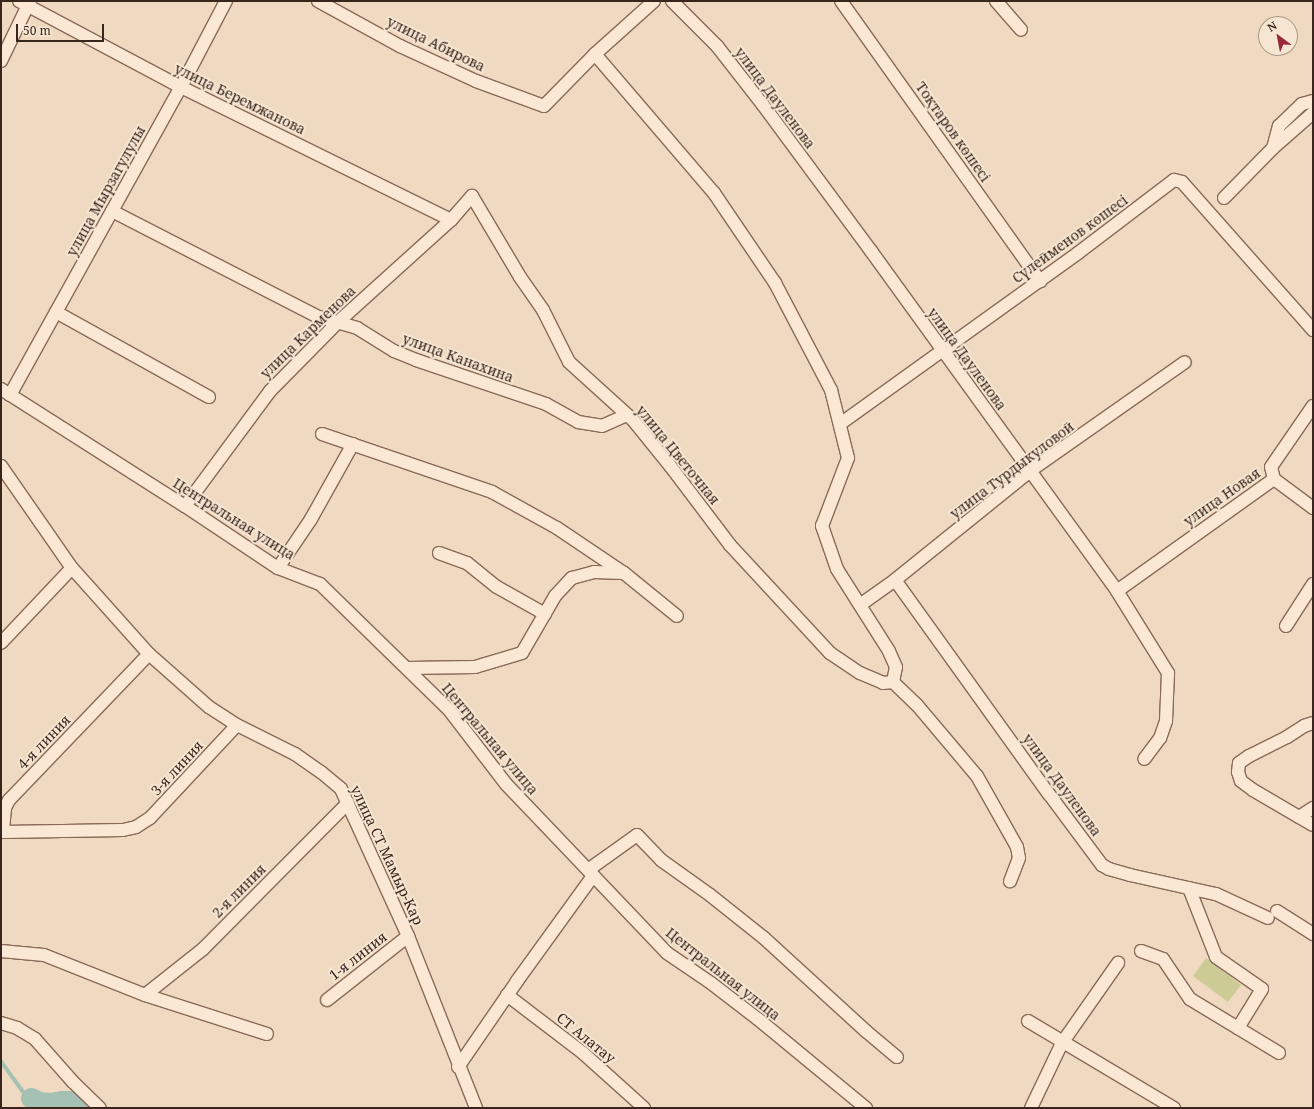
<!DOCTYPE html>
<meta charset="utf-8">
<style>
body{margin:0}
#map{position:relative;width:1314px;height:1109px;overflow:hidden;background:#efdac1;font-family:"Noto Serif",serif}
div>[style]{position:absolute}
.green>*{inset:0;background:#cdcb95}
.stream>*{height:3.5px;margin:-1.75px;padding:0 1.75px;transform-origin:1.75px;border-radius:1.75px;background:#a4c1b4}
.river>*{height:21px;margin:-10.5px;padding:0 10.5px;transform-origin:10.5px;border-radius:10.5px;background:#a4c1b4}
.roads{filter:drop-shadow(1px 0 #896a58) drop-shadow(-1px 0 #896a58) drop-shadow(0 1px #896a58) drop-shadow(0 -1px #896a58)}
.minor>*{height:12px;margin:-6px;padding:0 6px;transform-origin:6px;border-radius:6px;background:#fae8d5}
span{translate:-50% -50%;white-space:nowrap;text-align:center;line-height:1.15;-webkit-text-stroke:4px #f6e5d1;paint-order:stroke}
.street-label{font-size:14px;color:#38261d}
.frame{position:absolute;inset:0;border:2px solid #38261d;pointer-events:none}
.north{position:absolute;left:1258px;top:16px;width:40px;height:40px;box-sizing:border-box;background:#f6e5d1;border:1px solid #aa9989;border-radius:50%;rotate:328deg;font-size:11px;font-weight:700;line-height:16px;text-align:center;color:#38261d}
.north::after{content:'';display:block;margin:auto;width:14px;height:18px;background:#99273a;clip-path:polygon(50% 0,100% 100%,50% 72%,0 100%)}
.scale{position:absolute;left:16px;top:24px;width:88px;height:18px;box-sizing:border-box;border:2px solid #38261d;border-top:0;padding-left:5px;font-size:12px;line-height:14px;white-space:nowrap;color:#38261d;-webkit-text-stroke:3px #f6e5d1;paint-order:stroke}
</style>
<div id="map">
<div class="green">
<div style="clip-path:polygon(1206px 958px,1241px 985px,1228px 1002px,1193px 976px)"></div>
</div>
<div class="stream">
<div style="left:1px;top:1061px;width:37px;rotate:54deg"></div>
<div style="left:23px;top:1091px;width:11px;rotate:41deg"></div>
</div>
<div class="river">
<div style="left:31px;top:1098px;width:9px;rotate:27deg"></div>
<div style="left:39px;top:1102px;width:12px;rotate:5deg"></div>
<div style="left:51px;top:1103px;width:10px;rotate:-11deg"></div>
<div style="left:61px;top:1101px;width:8px"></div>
<div style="left:69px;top:1101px;width:11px;rotate:41deg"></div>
</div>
<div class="roads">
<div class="minor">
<div style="left:19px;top:1px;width:183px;rotate:28deg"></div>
<div style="left:181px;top:87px;width:301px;rotate:26.2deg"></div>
<div style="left:318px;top:1px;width:94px;rotate:28.8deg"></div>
<div style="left:400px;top:46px;width:84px;rotate:24.7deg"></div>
<div style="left:476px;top:81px;width:72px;rotate:20.2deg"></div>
<div style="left:544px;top:106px;width:73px;rotate:-45.6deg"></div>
<div style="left:595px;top:54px;width:79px;rotate:-41.9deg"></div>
<div style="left:672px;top:1px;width:64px;rotate:45deg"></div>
<div style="left:717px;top:46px;width:75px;rotate:52.1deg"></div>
<div style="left:763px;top:105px;width:182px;rotate:53.5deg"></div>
<div style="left:871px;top:251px;width:420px;rotate:54.1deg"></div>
<div style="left:1117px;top:591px;width:97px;rotate:58.1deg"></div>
<div style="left:1168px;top:673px;width:48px;rotate:92.4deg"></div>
<div style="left:1166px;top:721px;width:18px;rotate:109deg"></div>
<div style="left:1160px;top:738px;width:26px;rotate:127deg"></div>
<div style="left:841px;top:1px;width:344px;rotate:54.6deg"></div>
<div style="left:996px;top:1px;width:38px;rotate:49deg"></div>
<div style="left:1px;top:61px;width:67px;rotate:-64.2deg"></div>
<div style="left:1273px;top:148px;width:23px;rotate:-75deg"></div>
<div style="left:1279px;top:126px;width:32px;rotate:-44deg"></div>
<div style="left:1302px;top:104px;width:11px;rotate:-15deg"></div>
<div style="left:1224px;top:198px;width:70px;rotate:-45.6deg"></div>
<div style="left:1273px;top:148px;width:53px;rotate:-41.2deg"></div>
<div style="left:112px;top:211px;width:229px;rotate:27.2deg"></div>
<div style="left:316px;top:316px;width:43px;rotate:16.3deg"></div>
<div style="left:357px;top:328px;width:44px;rotate:31.9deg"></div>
<div style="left:394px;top:351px;width:24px;rotate:22deg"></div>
<div style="left:416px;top:360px;width:137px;rotate:18.7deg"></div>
<div style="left:546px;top:404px;width:37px;rotate:29deg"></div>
<div style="left:578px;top:422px;width:24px;rotate:9deg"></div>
<div style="left:602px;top:426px;width:27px;rotate:-24deg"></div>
<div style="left:56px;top:312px;width:175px;rotate:29.1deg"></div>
<div style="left:1px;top:389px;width:218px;rotate:32.5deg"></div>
<div style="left:185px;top:506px;width:112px;rotate:33.7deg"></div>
<div style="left:278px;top:568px;width:45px;rotate:20.9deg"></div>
<div style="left:320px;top:584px;width:182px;rotate:44.3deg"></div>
<div style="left:450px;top:711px;width:92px;rotate:52.5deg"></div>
<div style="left:506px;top:784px;width:233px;rotate:46.4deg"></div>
<div style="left:667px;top:953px;width:53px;rotate:34.3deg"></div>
<div style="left:711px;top:983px;width:59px;rotate:37.5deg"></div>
<div style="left:758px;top:1019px;width:140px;rotate:39.5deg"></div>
<div style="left:10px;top:395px;width:352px;rotate:-61deg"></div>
<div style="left:181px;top:87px;width:97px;rotate:-62.4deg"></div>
<div style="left:840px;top:424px;width:293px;rotate:-35.7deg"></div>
<div style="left:1078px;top:253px;width:121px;rotate:-37.2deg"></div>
<div style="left:1174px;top:180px;width:8px;rotate:14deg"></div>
<div style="left:1182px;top:182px;width:198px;rotate:48.5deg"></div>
<div style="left:322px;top:434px;width:180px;rotate:18.8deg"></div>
<div style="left:492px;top:492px;width:74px;rotate:29deg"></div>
<div style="left:557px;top:528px;width:81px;rotate:33.9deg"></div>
<div style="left:1px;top:466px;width:124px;rotate:55.2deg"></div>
<div style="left:72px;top:568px;width:115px;rotate:48.2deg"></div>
<div style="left:149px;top:654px;width:80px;rotate:41.5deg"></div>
<div style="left:209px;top:707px;width:33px;rotate:33deg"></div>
<div style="left:237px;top:725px;width:65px;rotate:26.6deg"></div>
<div style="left:295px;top:754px;width:32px;rotate:35deg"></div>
<div style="left:321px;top:772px;width:26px;rotate:40deg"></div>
<div style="left:341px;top:789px;width:162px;rotate:65.5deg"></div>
<div style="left:408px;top:936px;width:185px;rotate:68.4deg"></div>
<div style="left:1274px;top:479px;width:49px;rotate:36.6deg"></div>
<div style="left:185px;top:506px;width:143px;rotate:-53.5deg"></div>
<div style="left:270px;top:391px;width:97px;rotate:-45.4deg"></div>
<div style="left:338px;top:322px;width:152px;rotate:-42.1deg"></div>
<div style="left:451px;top:220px;width:32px;rotate:-49deg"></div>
<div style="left:472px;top:196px;width:94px;rotate:59.3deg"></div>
<div style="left:520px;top:277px;width:40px;rotate:55.1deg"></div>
<div style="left:543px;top:310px;width:58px;rotate:63.4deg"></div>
<div style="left:569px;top:362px;width:86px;rotate:42.2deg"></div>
<div style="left:633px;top:420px;width:60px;rotate:51deg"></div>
<div style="left:671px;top:467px;width:98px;rotate:52.9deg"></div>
<div style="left:730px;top:545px;width:147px;rotate:47.2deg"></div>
<div style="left:830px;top:653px;width:36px;rotate:34deg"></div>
<div style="left:860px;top:673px;width:25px;rotate:23deg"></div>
<div style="left:883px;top:683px;width:10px;rotate:-6deg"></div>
<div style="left:893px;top:682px;width:15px;rotate:-79deg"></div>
<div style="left:896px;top:667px;width:17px;rotate:-114deg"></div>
<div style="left:889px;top:651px;width:97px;rotate:-122.4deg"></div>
<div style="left:837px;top:569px;width:46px;rotate:-109.2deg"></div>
<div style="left:822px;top:526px;width:73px;rotate:-69.1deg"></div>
<div style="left:848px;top:458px;width:70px;rotate:-104deg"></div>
<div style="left:831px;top:390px;width:121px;rotate:-117.6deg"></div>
<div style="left:775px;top:283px;width:109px;rotate:-124.1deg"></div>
<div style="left:714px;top:193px;width:183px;rotate:-130.6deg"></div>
<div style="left:439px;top:553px;width:30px;rotate:20deg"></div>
<div style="left:467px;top:563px;width:38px;rotate:39deg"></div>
<div style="left:497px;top:587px;width:55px;rotate:29.4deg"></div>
<div style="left:278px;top:568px;width:59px;rotate:-56deg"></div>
<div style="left:311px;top:519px;width:86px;rotate:-60.8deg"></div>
<div style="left:895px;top:580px;width:264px;rotate:54.3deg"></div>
<div style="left:1049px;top:794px;width:89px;rotate:53.3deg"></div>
<div style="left:1102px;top:865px;width:8px;rotate:30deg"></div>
<div style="left:1109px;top:869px;width:22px;rotate:16deg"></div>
<div style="left:1130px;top:875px;width:88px;rotate:12.5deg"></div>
<div style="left:1216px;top:894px;width:57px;rotate:24.8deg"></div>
<div style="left:1117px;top:591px;width:193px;rotate:-35.5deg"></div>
<div style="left:1274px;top:479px;width:12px;rotate:-104deg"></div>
<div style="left:1271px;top:467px;width:74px;rotate:-55.5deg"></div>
<div style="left:860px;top:605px;width:43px;rotate:-35.5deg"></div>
<div style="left:895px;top:580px;width:174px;rotate:-38.9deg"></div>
<div style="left:1030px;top:471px;width:189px;rotate:-35.1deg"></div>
<div style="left:1286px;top:626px;width:50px;rotate:-57.3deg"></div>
<div style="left:1px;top:643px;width:103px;rotate:-46.6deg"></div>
<div style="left:149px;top:654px;width:202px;rotate:133.8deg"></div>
<div style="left:9px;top:800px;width:9px;rotate:117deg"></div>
<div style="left:5px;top:808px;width:24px;rotate:95deg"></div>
<div style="left:3px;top:832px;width:120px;rotate:-1deg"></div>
<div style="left:123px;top:830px;width:13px;rotate:-13deg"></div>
<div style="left:136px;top:827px;width:17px;rotate:-33deg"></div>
<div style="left:150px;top:818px;width:127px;rotate:-46.9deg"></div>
<div style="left:407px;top:668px;width:68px;rotate:-0.8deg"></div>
<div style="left:475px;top:667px;width:49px;rotate:-16.6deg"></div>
<div style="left:522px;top:653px;width:66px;rotate:-59.9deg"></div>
<div style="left:555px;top:596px;width:25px;rotate:-47deg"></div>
<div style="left:572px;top:578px;width:23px;rotate:-15deg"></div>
<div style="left:594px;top:572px;width:30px;rotate:2deg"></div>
<div style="left:624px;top:573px;width:68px;rotate:39.1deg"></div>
<div style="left:893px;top:682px;width:33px;rotate:44deg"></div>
<div style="left:917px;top:705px;width:93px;rotate:49.8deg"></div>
<div style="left:977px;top:776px;width:81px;rotate:60.6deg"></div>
<div style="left:1017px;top:847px;width:11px;rotate:80deg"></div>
<div style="left:1019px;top:858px;width:25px;rotate:111deg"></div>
<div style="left:1313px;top:723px;width:9px;rotate:162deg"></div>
<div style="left:1304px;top:726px;width:20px;rotate:147deg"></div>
<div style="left:1287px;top:737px;width:42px;rotate:153.4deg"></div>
<div style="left:1249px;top:756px;width:12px;rotate:145deg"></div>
<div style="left:1239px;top:763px;width:9px;rotate:96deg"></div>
<div style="left:1238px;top:772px;width:9px;rotate:72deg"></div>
<div style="left:1241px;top:781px;width:15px;rotate:37deg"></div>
<div style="left:1253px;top:790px;width:69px;rotate:30.3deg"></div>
<div style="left:1299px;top:817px;width:17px;rotate:-33deg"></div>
<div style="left:588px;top:870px;width:60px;rotate:-35.5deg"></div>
<div style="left:637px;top:835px;width:35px;rotate:46deg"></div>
<div style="left:661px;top:860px;width:60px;rotate:35.5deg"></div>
<div style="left:710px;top:895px;width:69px;rotate:38.5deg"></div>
<div style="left:764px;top:938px;width:139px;rotate:42.4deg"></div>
<div style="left:867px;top:1032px;width:39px;rotate:40deg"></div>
<div style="left:1189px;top:888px;width:74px;rotate:68.6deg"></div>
<div style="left:1216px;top:957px;width:56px;rotate:34.8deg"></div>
<div style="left:1262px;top:989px;width:46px;rotate:121.6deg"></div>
<div style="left:1277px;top:911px;width:43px;rotate:32.6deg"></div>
<div style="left:1px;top:951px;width:43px;rotate:5.3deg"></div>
<div style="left:44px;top:955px;width:109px;rotate:21.6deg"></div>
<div style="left:145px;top:995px;width:128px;rotate:17.7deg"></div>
<div style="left:1141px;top:951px;width:23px;rotate:20deg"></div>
<div style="left:1163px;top:959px;width:48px;rotate:56deg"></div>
<div style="left:1190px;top:999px;width:104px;rotate:31.2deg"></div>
<div style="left:145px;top:995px;width:74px;rotate:-38.4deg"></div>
<div style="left:203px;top:949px;width:206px;rotate:-45.2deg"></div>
<div style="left:507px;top:995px;width:96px;rotate:37.3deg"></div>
<div style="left:583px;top:1053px;width:82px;rotate:42deg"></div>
<div style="left:327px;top:1000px;width:103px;rotate:-38.3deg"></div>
<div style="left:1028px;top:1021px;width:170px;rotate:30.8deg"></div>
<div style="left:1px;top:1023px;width:17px;rotate:17deg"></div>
<div style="left:17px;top:1028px;width:21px;rotate:31deg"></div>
<div style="left:35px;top:1039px;width:57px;rotate:48.5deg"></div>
<div style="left:73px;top:1082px;width:37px;rotate:44deg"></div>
<div style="left:458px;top:1067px;width:104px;rotate:-55.5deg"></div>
<div style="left:517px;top:981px;width:130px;rotate:-54.1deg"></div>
<div style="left:1031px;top:1108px;width:72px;rotate:-64.5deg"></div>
<div style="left:1062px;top:1043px;width:98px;rotate:-55deg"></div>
</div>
</div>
<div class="street-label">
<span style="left:436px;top:44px;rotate:26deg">улица Абирова</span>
<span style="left:775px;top:98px;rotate:53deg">улица Дауленова</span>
<span style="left:240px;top:99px;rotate:26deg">улица Беремжанова</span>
<span style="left:953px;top:132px;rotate:55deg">Тоқтаров көшесі</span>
<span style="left:106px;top:191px;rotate:-61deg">улица Мырзагулулы</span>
<span style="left:1070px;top:239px;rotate:-36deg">Сүлейменов көшесі</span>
<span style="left:308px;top:332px;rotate:-44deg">улица Карменова</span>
<span style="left:458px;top:358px;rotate:20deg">улица Канахина</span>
<span style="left:967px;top:359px;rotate:54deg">улица Дауленова</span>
<span style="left:678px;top:455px;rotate:51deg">улица Цветочная</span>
<span style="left:1012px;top:470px;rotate:-37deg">улица Турдыкуловой</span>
<span style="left:1222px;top:497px;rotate:-35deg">улица Новая</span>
<span style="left:234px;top:519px;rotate:32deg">Центральная улица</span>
<span style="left:490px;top:739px;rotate:50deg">Центральная улица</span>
<span style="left:44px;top:742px;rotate:-46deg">4-я линия</span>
<span style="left:177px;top:768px;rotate:-47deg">3-я линия</span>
<span style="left:1062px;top:785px;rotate:54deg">улица Дауленова</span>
<span style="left:387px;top:855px;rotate:65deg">улица СТ Мамыр-Кар</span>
<span style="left:239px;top:891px;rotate:-45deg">2-я линия</span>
<span style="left:358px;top:956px;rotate:-38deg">1-я линия</span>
<span style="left:723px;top:974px;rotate:38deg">Центральная улица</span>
<span style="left:586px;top:1038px;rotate:39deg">СТ Алатау</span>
</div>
<div class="frame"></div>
<div class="north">N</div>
<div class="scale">50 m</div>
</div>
